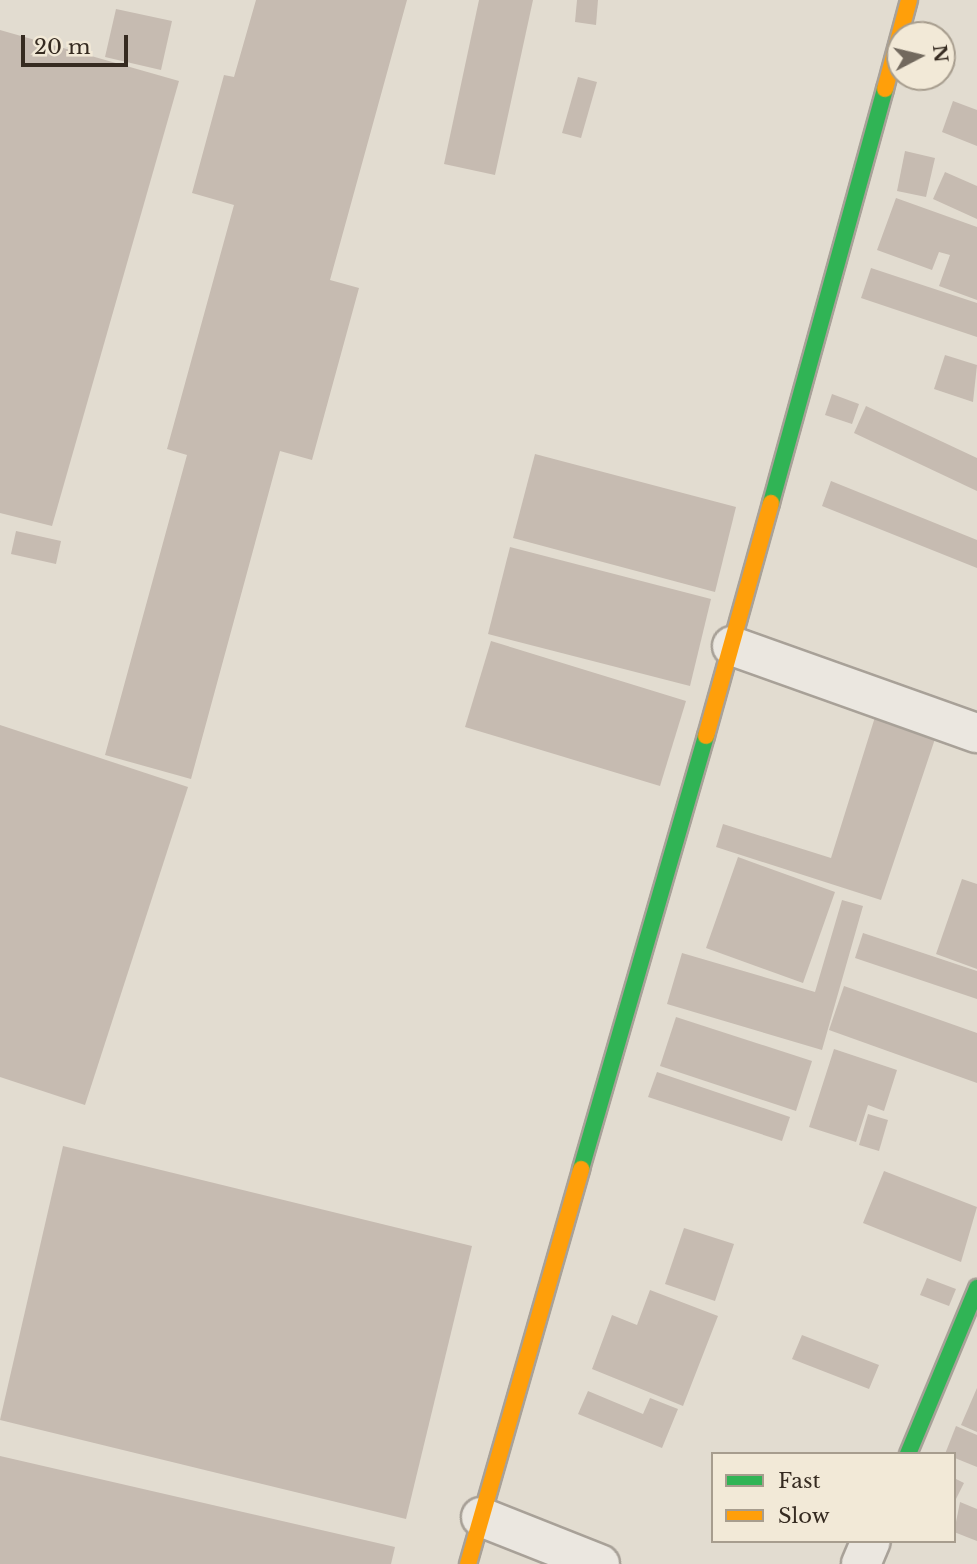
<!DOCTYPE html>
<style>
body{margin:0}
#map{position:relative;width:977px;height:1564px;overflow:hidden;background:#e2dcd0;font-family:"Libre Baskerville",serif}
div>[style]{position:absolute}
.building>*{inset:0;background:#c6bbb1}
.roads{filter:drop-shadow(2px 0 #a8a198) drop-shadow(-2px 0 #a8a198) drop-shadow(0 2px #a8a198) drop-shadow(0 -2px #a8a198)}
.street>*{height:38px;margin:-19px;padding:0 19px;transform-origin:19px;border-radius:19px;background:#ebe7e0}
.fast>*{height:16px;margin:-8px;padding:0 8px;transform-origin:8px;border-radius:8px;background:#30b455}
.slow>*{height:16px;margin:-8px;padding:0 8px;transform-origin:8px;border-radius:8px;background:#ff9f0a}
span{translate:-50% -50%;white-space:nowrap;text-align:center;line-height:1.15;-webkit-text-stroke:6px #f2e9d7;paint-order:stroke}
.legend{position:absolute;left:711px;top:1452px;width:245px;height:91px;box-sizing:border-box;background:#f2e9d7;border:2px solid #a79d8e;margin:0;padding:9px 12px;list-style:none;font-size:21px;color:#362b21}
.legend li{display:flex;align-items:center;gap:14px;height:35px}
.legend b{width:35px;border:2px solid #a79d8e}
.north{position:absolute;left:886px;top:21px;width:70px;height:70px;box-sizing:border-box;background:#f2e9d7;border:2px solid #a79d8e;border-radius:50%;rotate:83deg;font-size:19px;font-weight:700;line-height:28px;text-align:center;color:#362b21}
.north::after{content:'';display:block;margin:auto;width:24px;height:32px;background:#72695e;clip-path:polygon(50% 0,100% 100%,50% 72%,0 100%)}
.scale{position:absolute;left:21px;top:35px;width:107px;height:32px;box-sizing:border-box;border:4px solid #362b21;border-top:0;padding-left:9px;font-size:21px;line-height:24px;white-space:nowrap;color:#362b21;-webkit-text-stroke:5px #f2e9d7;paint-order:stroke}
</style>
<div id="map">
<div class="building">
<div style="clip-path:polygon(256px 0,407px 0,330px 280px,359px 288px,312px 460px,280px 451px,191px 779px,105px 755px,187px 455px,167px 449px,234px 205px,192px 193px,224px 75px,234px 77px)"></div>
<div style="clip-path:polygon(479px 0,533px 0,495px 175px,444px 164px)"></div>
<div style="clip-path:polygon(577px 0,598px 0,596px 25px,575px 22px)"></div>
<div style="clip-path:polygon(116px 9px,172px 21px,161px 70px,105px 57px)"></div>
<div style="clip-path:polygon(0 30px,179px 81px,52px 526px,0 513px)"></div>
<div style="clip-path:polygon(578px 77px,597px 82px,581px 138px,562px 133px)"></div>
<div style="clip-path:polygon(953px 101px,977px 110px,977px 146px,942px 132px)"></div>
<div style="clip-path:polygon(905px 151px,935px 158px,926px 197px,897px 191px)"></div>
<div style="clip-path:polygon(945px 172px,977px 186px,977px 219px,933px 199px)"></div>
<div style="clip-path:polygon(896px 198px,977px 227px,977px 300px,939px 286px,950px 255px,939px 252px,932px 270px,877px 250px)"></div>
<div style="clip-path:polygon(871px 268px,977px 303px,977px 337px,861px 298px)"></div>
<div style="clip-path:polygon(945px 355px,977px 365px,973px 402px,934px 389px)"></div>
<div style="clip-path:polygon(832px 394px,859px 404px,852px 424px,825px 415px)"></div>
<div style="clip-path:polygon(866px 406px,977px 458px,977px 491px,854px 433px)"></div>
<div style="clip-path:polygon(535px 454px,736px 507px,715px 592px,513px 538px)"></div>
<div style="clip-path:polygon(831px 481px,977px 540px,977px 568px,822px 506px)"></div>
<div style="clip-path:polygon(16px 531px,61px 541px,56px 564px,11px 554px)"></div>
<div style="clip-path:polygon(510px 547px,711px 599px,690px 686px,488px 634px)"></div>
<div style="clip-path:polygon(491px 641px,686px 701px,660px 786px,465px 727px)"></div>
<div style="clip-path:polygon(880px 701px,941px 721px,881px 900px,716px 847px,723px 824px,831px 858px)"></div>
<div style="clip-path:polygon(0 725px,188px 787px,85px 1105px,0 1077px)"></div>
<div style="clip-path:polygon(738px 857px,835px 892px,803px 983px,706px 948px)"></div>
<div style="clip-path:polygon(962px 879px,977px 884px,977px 969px,936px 954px)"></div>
<div style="clip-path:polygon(842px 900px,863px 906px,822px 1050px,667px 1004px,682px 953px,815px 992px)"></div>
<div style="clip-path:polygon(863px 933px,977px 971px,977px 999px,855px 958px)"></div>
<div style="clip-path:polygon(844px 986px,977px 1033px,977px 1083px,829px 1030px)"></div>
<div style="clip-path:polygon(676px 1017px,812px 1061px,796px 1111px,660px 1066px)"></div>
<div style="clip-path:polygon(834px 1049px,897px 1070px,884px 1111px,868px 1105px,856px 1142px,809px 1127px)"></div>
<div style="clip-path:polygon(657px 1072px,790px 1117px,782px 1141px,648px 1097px)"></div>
<div style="clip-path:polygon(868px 1114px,888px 1120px,879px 1151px,859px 1145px)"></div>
<div style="clip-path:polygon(63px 1146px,472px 1246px,406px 1519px,0 1420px)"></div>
<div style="clip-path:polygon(884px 1171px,977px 1207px,961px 1262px,863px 1223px)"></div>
<div style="clip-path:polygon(684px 1228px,734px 1244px,715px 1301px,665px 1284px)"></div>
<div style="clip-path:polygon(927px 1278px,956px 1289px,949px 1306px,920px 1295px)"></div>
<div style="clip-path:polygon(650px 1290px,718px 1316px,683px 1406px,592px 1369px,612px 1315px,637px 1325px)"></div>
<div style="clip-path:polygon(802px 1335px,879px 1365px,869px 1389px,792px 1359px)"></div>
<div style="clip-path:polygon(977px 1388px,977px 1432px,961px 1425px)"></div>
<div style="clip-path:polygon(588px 1391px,643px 1414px,650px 1398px,678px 1409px,662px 1448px,578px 1414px)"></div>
<div style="clip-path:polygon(956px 1426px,977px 1435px,977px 1467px,945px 1454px)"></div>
<div style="clip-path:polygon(0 1456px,395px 1547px,391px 1564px,0 1564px)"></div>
<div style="clip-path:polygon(954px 1478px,964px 1483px,954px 1503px)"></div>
<div style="clip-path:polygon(960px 1502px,977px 1509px,977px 1541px,954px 1532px)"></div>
</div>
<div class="roads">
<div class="street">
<div style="left:732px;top:646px;width:260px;rotate:19.6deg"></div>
<div style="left:481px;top:1517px;width:128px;rotate:21.6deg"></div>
<div style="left:861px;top:1564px;width:25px;rotate:-67deg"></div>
</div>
<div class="fast">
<div style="left:771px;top:503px;width:429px;rotate:-74.6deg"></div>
<div style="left:581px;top:1169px;width:451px;rotate:-73.9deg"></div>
<div style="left:908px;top:1454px;width:180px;rotate:-67.4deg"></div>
</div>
<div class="slow">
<div style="left:885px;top:89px;width:92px;rotate:-74.9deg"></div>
<div style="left:706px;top:736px;width:242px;rotate:-74.4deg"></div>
<div style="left:468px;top:1564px;width:411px;rotate:-74deg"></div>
</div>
</div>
<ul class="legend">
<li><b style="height:9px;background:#30b455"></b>Fast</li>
<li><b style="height:9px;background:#ff9f0a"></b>Slow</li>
</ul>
<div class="north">N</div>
<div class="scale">20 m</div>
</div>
